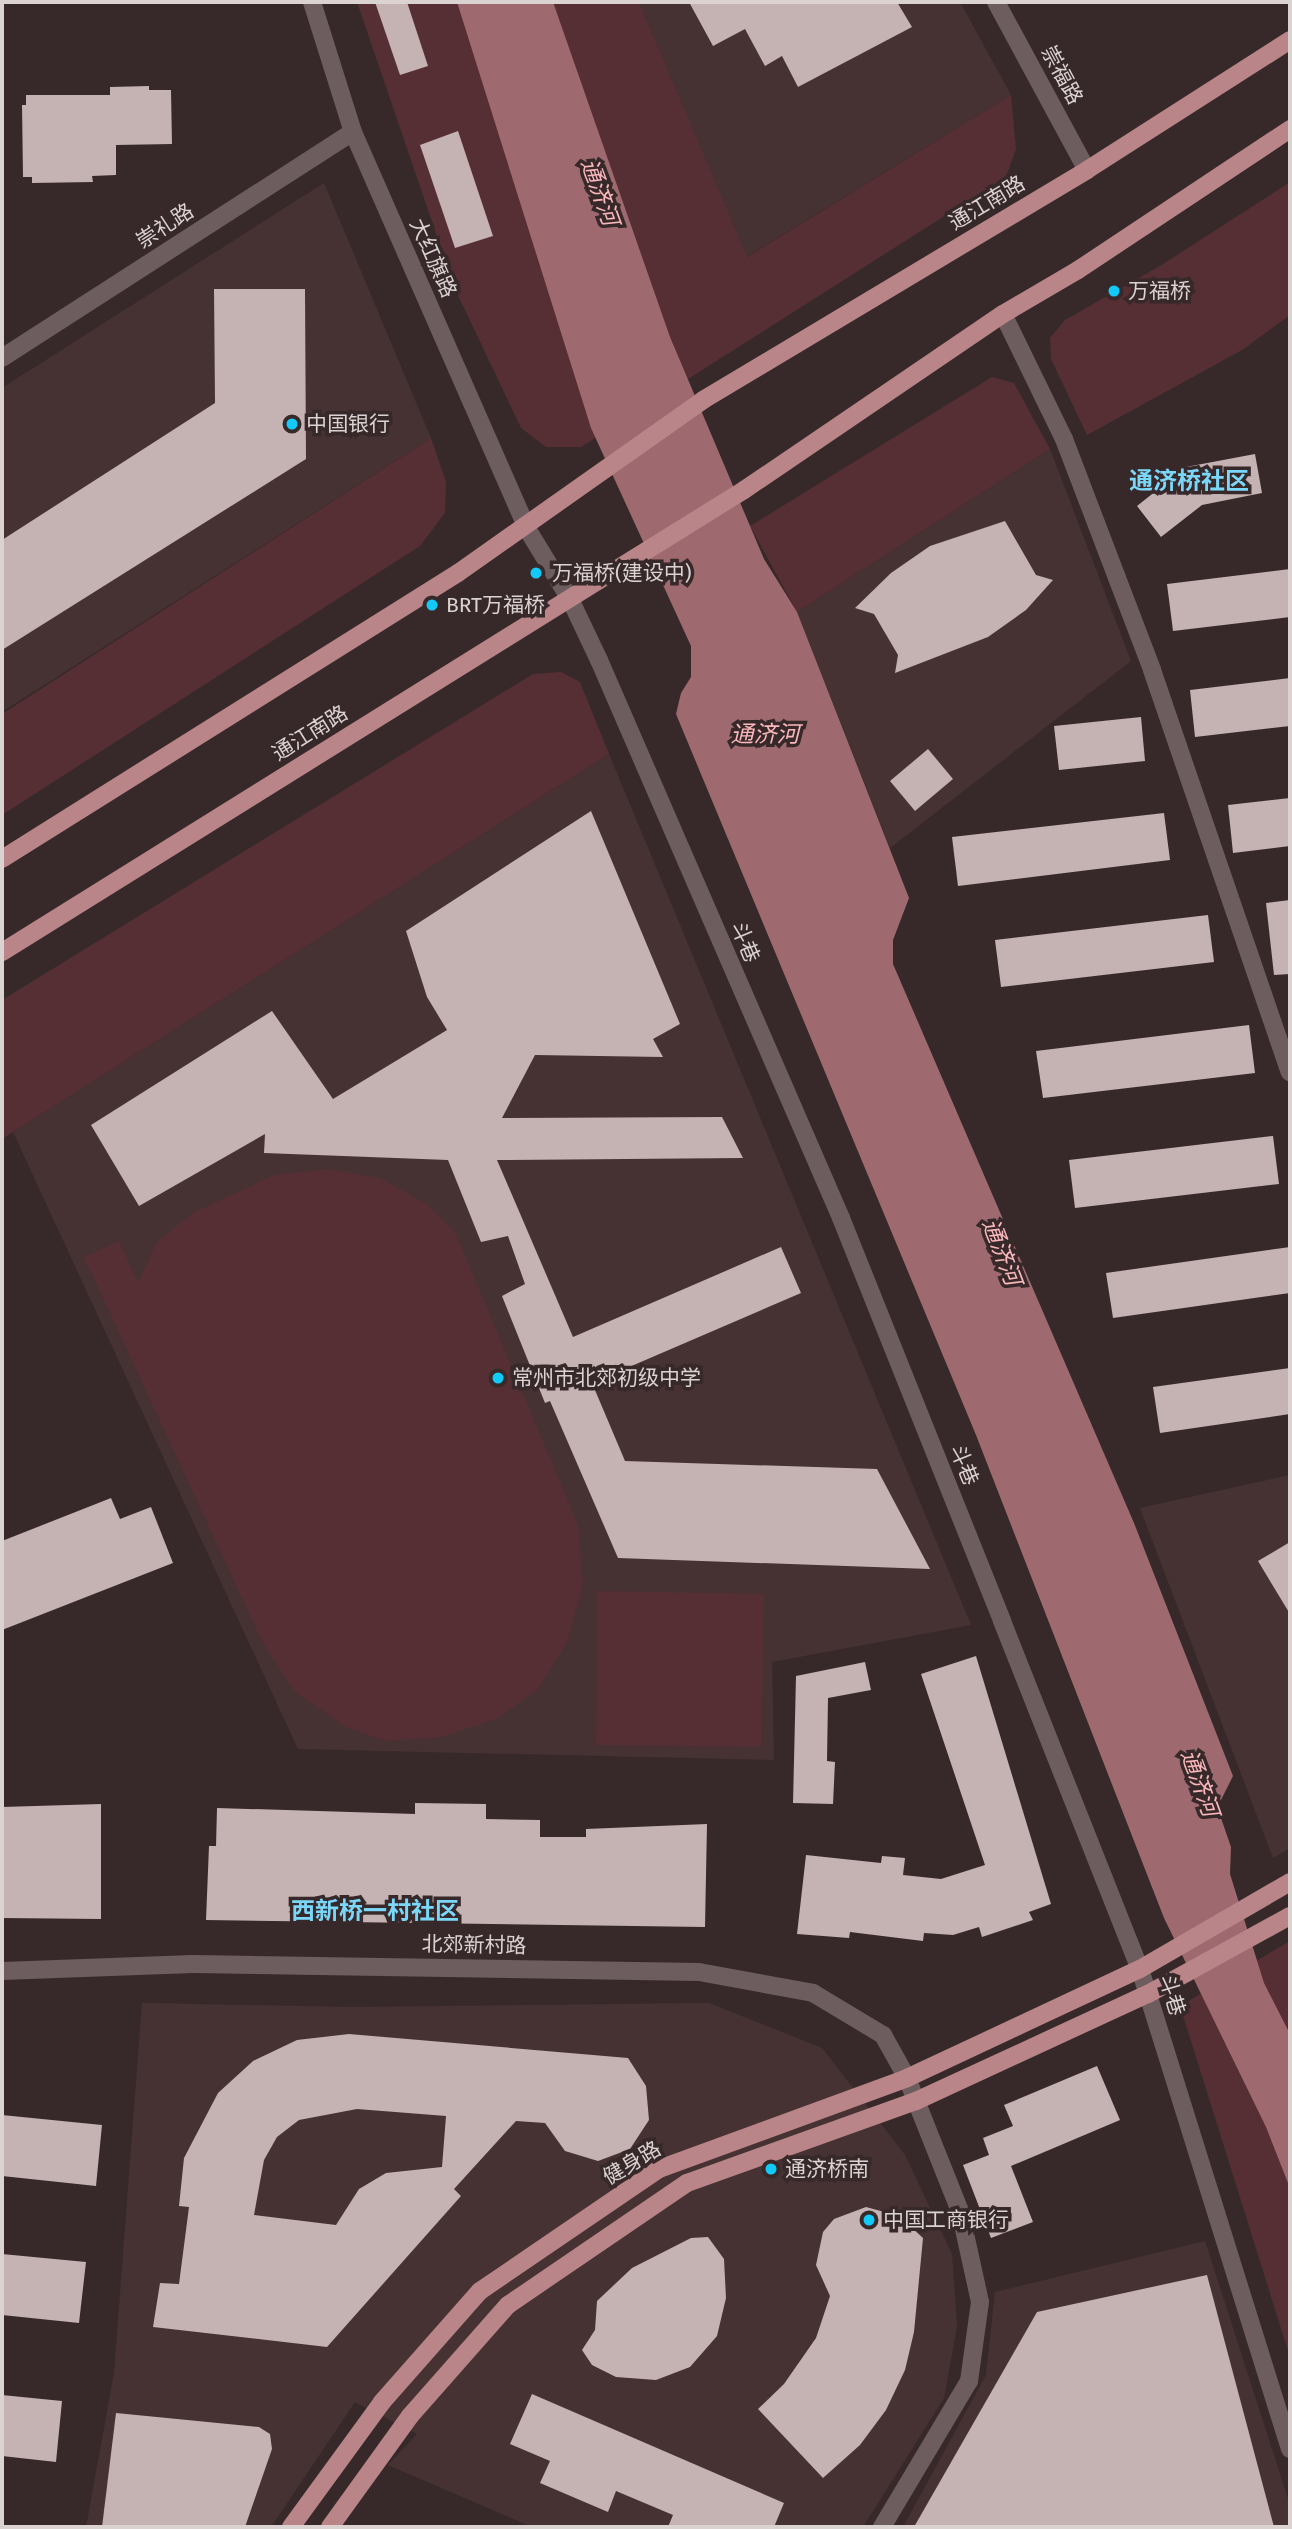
<!DOCTYPE html>
<meta charset="utf-8">
<style>
body{margin:0}
#map{position:relative;width:1292px;height:2529px;overflow:hidden;background:#37292a;font-family:"Fira Sans","Noto Sans SC",sans-serif}
div>[style]{position:absolute}
.built>*{inset:0;background:#473233}
.green>*{inset:0;background:#552f33}
.water>*{inset:0;background:#9e6a6f}
.building>*{inset:0;background:#c5b2b3}
.minor>*{height:18px;margin:-9px;padding:0 9px;transform-origin:9px;border-radius:9px;background:#6d5d5e}
.major>*{height:18px;margin:-9px;padding:0 9px;transform-origin:9px;border-radius:9px;background:#ba8589}
.dots>*{width:19px;height:19px;translate:-50% -50%;box-sizing:border-box;border:4px solid #37292a;border-radius:50%}
span{translate:-50% -50%;white-space:nowrap;text-align:center;line-height:1.15;-webkit-text-stroke:7px #37292a;paint-order:stroke}
.street-label{font-size:21px;color:#dbd2d2}
.poi-label{font-size:21px;color:#dbd2d2}
.left{translate:0 -50%;text-align:left}
.water-label{font-size:23px;color:#fab7bc;font-style:italic}
.quarter-label{font-size:24px;color:#7bd7f9;font-weight:700}
.frame{position:absolute;inset:0;border:4px solid #dbd2d2;pointer-events:none}
</style>
<div id="map">
<div class="built">
<div style="clip-path:polygon(639px 2px,960px 2px,1011px 95px,746px 257px)"></div>
<div style="clip-path:polygon(324px 183px,431px 438px,2px 712px,2px 388px)"></div>
<div style="clip-path:polygon(1050px 449px,1131px 661px,890px 848px,797px 612px)"></div>
<div style="clip-path:polygon(609px 754px,971px 1625px,772px 1662px,774px 1760px,298px 1749px,13px 1132px)"></div>
<div style="clip-path:polygon(1290px 1475px,1290px 1848px,1273px 1858px,1140px 1508px)"></div>
<div style="clip-path:polygon(142px 2003px,353px 2007px,709px 2003px,822px 2048px,905px 2155px,952px 2254px,957px 2326px,944px 2398px,863px 2527px,532px 2527px,388px 2465px,417px 2434px,355px 2402px,271px 2527px,86px 2527px,114px 2373px)"></div>
<div style="clip-path:polygon(1205px 2241px,1290px 2505px,1290px 2527px,903px 2527px,986px 2375px,995px 2292px)"></div>
</div>
<div class="green">
<div style="clip-path:polygon(357px 2px,639px 2px,747px 257px,1011px 95px,1016px 149px,1006px 177px,581px 447px,546px 447px,521px 428px,455px 289px)"></div>
<div style="clip-path:polygon(1290px 182px,1290px 315px,1242px 350px,1087px 435px,1051px 359px,1050px 338px,1065px 320px,1160px 266px)"></div>
<div style="clip-path:polygon(992px 377px,1014px 383px,1050px 449px,797px 612px,750px 526px)"></div>
<div style="clip-path:polygon(431px 438px,446px 482px,445px 513px,420px 546px,2px 815px,2px 714px)"></div>
<div style="clip-path:polygon(561px 672px,580px 682px,609px 754px,2px 1139px,2px 1000px,533px 674px)"></div>
<div style="clip-path:polygon(328px 1169px,380px 1178px,425px 1203px,455px 1232px,578px 1525px,583px 1585px,567px 1642px,538px 1689px,498px 1718px,443px 1737px,386px 1741px,346px 1727px,295px 1692px,262px 1641px,84px 1257px,119px 1241px,138px 1283px,157px 1242px,193px 1213px,274px 1175px)"></div>
<div style="clip-path:polygon(598px 1591px,764px 1594px,761px 1747px,596px 1745px)"></div>
<div style="clip-path:polygon(1290px 1941px,1290px 2357px,1180px 2006px)"></div>
</div>
<div class="water">
<div style="clip-path:polygon(457px 2px,553px 2px,670px 337px,764px 559px,797px 612px,909px 898px,893px 940px,893px 964px,1134px 1523px,1233px 1776px,1221px 1800px,1221px 1818px,1231px 1847px,1230px 1874px,1264px 1983px,1290px 2034px,1290px 2188px,1266px 2127px,1164px 1918px,976px 1435px,676px 714px,681px 693px,691px 677px,691px 646px,591px 428px)"></div>
</div>
<div class="building">
<div style="clip-path:polygon(375px 2px,407px 2px,428px 66px,400px 75px)"></div>
<div style="clip-path:polygon(689px 2px,897px 2px,912px 27px,798px 87px,782px 56px,765px 66px,745px 29px,713px 46px)"></div>
<div style="clip-path:polygon(149px 86px,149px 90px,171px 90px,172px 144px,116px 145px,116px 175px,92px 176px,93px 182px,32px 183px,32px 177px,23px 177px,22px 105px,26px 105px,26px 95px,110px 95px,110px 87px)"></div>
<div style="clip-path:polygon(458px 131px,493px 236px,455px 248px,420px 145px)"></div>
<div style="clip-path:polygon(214px 289px,305px 289px,306px 459px,2px 650px,2px 540px,215px 403px)"></div>
<div style="clip-path:polygon(1255px 454px,1262px 493px,1202px 505px,1161px 537px,1137px 506px,1186px 467px)"></div>
<div style="clip-path:polygon(1005px 521px,1036px 575px,1053px 580px,1026px 610px,988px 637px,895px 673px,898px 655px,874px 614px,855px 608px,891px 573px,930px 546px)"></div>
<div style="clip-path:polygon(1290px 569px,1290px 617px,1173px 631px,1167px 584px)"></div>
<div style="clip-path:polygon(1290px 678px,1290px 726px,1195px 737px,1190px 690px)"></div>
<div style="clip-path:polygon(1141px 717px,1145px 761px,1059px 770px,1054px 726px)"></div>
<div style="clip-path:polygon(928px 749px,953px 779px,915px 811px,890px 781px)"></div>
<div style="clip-path:polygon(1290px 798px,1290px 846px,1233px 853px,1228px 805px)"></div>
<div style="clip-path:polygon(591px 811px,680px 1024px,653px 1039px,663px 1057px,535px 1055px,502px 1118px,722px 1117px,743px 1158px,497px 1160px,573px 1337px,781px 1247px,801px 1293px,592px 1383px,625px 1461px,877px 1469px,930px 1569px,618px 1558px,550px 1401px,545px 1403px,502px 1296px,525px 1284px,508px 1236px,481px 1242px,448px 1160px,264px 1153px,265px 1134px,139px 1206px,91px 1125px,272px 1011px,333px 1099px,447px 1030px,427px 997px,406px 931px)"></div>
<div style="clip-path:polygon(1164px 813px,1170px 860px,958px 886px,952px 837px)"></div>
<div style="clip-path:polygon(1290px 900px,1290px 974px,1274px 975px,1266px 903px)"></div>
<div style="clip-path:polygon(1208px 915px,1214px 962px,1001px 987px,995px 940px)"></div>
<div style="clip-path:polygon(1249px 1025px,1255px 1073px,1043px 1098px,1036px 1051px)"></div>
<div style="clip-path:polygon(1273px 1136px,1279px 1184px,1075px 1208px,1069px 1160px)"></div>
<div style="clip-path:polygon(1290px 1247px,1290px 1293px,1113px 1318px,1106px 1273px)"></div>
<div style="clip-path:polygon(1290px 1368px,1290px 1414px,1160px 1433px,1153px 1387px)"></div>
<div style="clip-path:polygon(111px 1498px,120px 1519px,151px 1507px,173px 1563px,2px 1630px,2px 1541px)"></div>
<div style="clip-path:polygon(1290px 1542px,1290px 1614px,1258px 1561px)"></div>
<div style="clip-path:polygon(976px 1656px,1051px 1904px,1029px 1912px,1033px 1920px,982px 1937px,979px 1927px,953px 1935px,924px 1933px,923px 1941px,850px 1932px,849px 1938px,797px 1934px,806px 1855px,881px 1863px,882px 1856px,905px 1858px,903px 1875px,941px 1879px,985px 1865px,921px 1674px)"></div>
<div style="clip-path:polygon(865px 1662px,871px 1690px,828px 1698px,827px 1761px,835px 1762px,833px 1804px,793px 1803px,796px 1676px)"></div>
<div style="clip-path:polygon(415px 1803px,486px 1804px,486px 1819px,540px 1820px,540px 1837px,586px 1837px,586px 1829px,707px 1824px,705px 1927px,206px 1920px,209px 1846px,216px 1846px,217px 1808px,415px 1814px)"></div>
<div style="clip-path:polygon(101px 1804px,101px 1919px,2px 1918px,2px 1807px)"></div>
<div style="clip-path:polygon(evenodd,349px 2034px,628px 2058px,646px 2086px,649px 2120px,630px 2149px,598px 2161px,565px 2151px,545px 2123px,516px 2121px,454px 2189px,461px 2196px,327px 2347px,153px 2327px,160px 2283px,179px 2284px,189px 2207px,179px 2206px,184px 2158px,218px 2093px,253px 2061px,297px 2040px,349px 2034px,357px 2109px,446px 2116px,442px 2167px,386px 2173px,359px 2189px,336px 2225px,254px 2215px,264px 2160px,277px 2137px,299px 2120px,357px 2109px)"></div>
<div style="clip-path:polygon(1097px 2066px,1120px 2120px,1011px 2166px,1033px 2222px,991px 2238px,963px 2165px,989px 2155px,983px 2138px,1013px 2126px,1004px 2105px)"></div>
<div style="clip-path:polygon(2px 2115px,102px 2125px,96px 2186px,2px 2176px)"></div>
<div style="clip-path:polygon(866px 2207px,899px 2216px,923px 2238px,914px 2332px,905px 2370px,886px 2410px,860px 2445px,823px 2478px,758px 2409px,784px 2384px,816px 2338px,830px 2296px,816px 2265px,823px 2232px,834px 2219px)"></div>
<div style="clip-path:polygon(708px 2237px,724px 2259px,726px 2298px,717px 2336px,690px 2367px,656px 2380px,616px 2377px,592px 2365px,582px 2350px,595px 2330px,597px 2301px,632px 2268px,691px 2238px)"></div>
<div style="clip-path:polygon(2px 2254px,86px 2262px,79px 2323px,2px 2315px)"></div>
<div style="clip-path:polygon(1207px 2275px,1274px 2527px,914px 2527px,1037px 2312px)"></div>
<div style="clip-path:polygon(532px 2394px,784px 2503px,774px 2527px,668px 2527px,673px 2515px,616px 2491px,608px 2512px,540px 2483px,550px 2461px,510px 2444px)"></div>
<div style="clip-path:polygon(2px 2395px,62px 2401px,56px 2462px,2px 2456px)"></div>
<div style="clip-path:polygon(116px 2413px,259px 2427px,270px 2434px,272px 2449px,245px 2527px,102px 2527px)"></div>
</div>
<div class="minor">
<div style="left:312px;top:2px;width:136px;rotate:72.5deg"></div>
<div style="left:353px;top:132px;width:431px;rotate:66.3deg"></div>
<div style="left:526px;top:527px;width:84px;rotate:58.6deg"></div>
<div style="left:570px;top:599px;width:68px;rotate:64.6deg"></div>
<div style="left:599px;top:660px;width:608px;rotate:66.55deg"></div>
<div style="left:841px;top:1218px;width:434px;rotate:68.2deg"></div>
<div style="left:1002px;top:1621px;width:374px;rotate:68.4deg"></div>
<div style="left:1140px;top:1969px;width:503px;rotate:72.65deg"></div>
<div style="left:996px;top:2px;width:191px;rotate:61.6deg"></div>
<div style="left:1003px;top:314px;width:139px;rotate:64deg"></div>
<div style="left:1064px;top:439px;width:247px;rotate:69.1deg"></div>
<div style="left:1152px;top:670px;width:425px;rotate:71.1deg"></div>
<div style="left:2px;top:358px;width:417px;rotate:-32.8deg"></div>
<div style="left:2px;top:1971px;width:191px;rotate:-2.1deg"></div>
<div style="left:193px;top:1964px;width:506px;rotate:0.91deg"></div>
<div style="left:699px;top:1972px;width:116px;rotate:10.4deg"></div>
<div style="left:813px;top:1993px;width:82px;rotate:31deg"></div>
<div style="left:883px;top:2035px;width:49px;rotate:60.8deg"></div>
<div style="left:907px;top:2078px;width:143px;rotate:68.3deg"></div>
<div style="left:960px;top:2211px;width:93px;rotate:77.6deg"></div>
<div style="left:980px;top:2302px;width:80px;rotate:97.9deg"></div>
<div style="left:969px;top:2381px;width:170px;rotate:120.8deg"></div>
</div>
<div class="major">
<div style="left:2px;top:859px;width:538px;rotate:-32.1deg"></div>
<div style="left:458px;top:573px;width:300px;rotate:-35.2deg"></div>
<div style="left:703px;top:400px;width:448px;rotate:-30.9deg"></div>
<div style="left:1087px;top:170px;width:241px;rotate:-32.6deg"></div>
<div style="left:2px;top:952px;width:874px;rotate:-31.91deg"></div>
<div style="left:744px;top:490px;width:313px;rotate:-34.2deg"></div>
<div style="left:1003px;top:314px;width:87px;rotate:-30.4deg"></div>
<div style="left:1078px;top:270px;width:255px;rotate:-33.6deg"></div>
<div style="left:291px;top:2527px;width:155px;rotate:-53.9deg"></div>
<div style="left:382px;top:2402px;width:148px;rotate:-48.6deg"></div>
<div style="left:480px;top:2291px;width:217px;rotate:-34.3deg"></div>
<div style="left:659px;top:2169px;width:264px;rotate:-20.1deg"></div>
<div style="left:907px;top:2078px;width:257px;rotate:-25.1deg"></div>
<div style="left:1140px;top:1969px;width:173px;rotate:-30.1deg"></div>
<div style="left:330px;top:2527px;width:137px;rotate:-54.2deg"></div>
<div style="left:410px;top:2416px;width:148px;rotate:-48.6deg"></div>
<div style="left:508px;top:2305px;width:217px;rotate:-34.3deg"></div>
<div style="left:687px;top:2183px;width:243px;rotate:-19.7deg"></div>
<div style="left:916px;top:2101px;width:255px;rotate:-24.8deg"></div>
<div style="left:1148px;top:1994px;width:162px;rotate:-28.8deg"></div>
</div>
<div class="dots">
<div style="left:1114px;top:291px;background:#11cafa"></div>
<div style="left:292px;top:424px;background:#11cafa"></div>
<div style="left:536px;top:573px;background:#11cafa"></div>
<div style="left:432px;top:605px;background:#11cafa"></div>
<div style="left:498px;top:1378px;background:#11cafa"></div>
<div style="left:771px;top:2169px;background:#11cafa"></div>
<div style="left:869px;top:2220px;background:#11cafa"></div>
</div>
<div class="street-label">
<span style="left:1062px;top:75px;rotate:62deg">崇福路</span>
<span style="left:987px;top:203px;rotate:-31deg">通江南路</span>
<span style="left:165px;top:226px;rotate:-33deg">崇礼路</span>
<span style="left:433px;top:258px;rotate:66deg">大红旗路</span>
<span style="left:310px;top:733px;rotate:-32deg">通江南路</span>
<span style="left:745px;top:942px;rotate:67deg">斗巷</span>
<span style="left:964px;top:1465px;rotate:68deg">斗巷</span>
<span style="left:474px;top:1945px;rotate:1deg">北郊新村路</span>
<span style="left:1172px;top:1995px;rotate:73deg">斗巷</span>
<span style="left:632px;top:2163px;rotate:-31deg">健身路</span>
</div>
<div class="poi-label">
<span class="left" style="left:1128px;top:291px">万福桥</span>
<span class="left" style="left:306px;top:424px">中国银行</span>
<span class="left" style="left:552px;top:573px">万福桥(建设中)</span>
<span class="left" style="left:446px;top:605px">BRT万福桥</span>
<span class="left" style="left:512px;top:1378px">常州市北郊初级中学</span>
<span class="left" style="left:785px;top:2169px">通济桥南</span>
<span class="left" style="left:883px;top:2220px">中国工商银行</span>
</div>
<div class="water-label">
<span style="left:600px;top:192px;rotate:70deg">通济河</span>
<span style="left:765px;top:734px">通济河</span>
<span style="left:1002px;top:1252px;rotate:69deg">通济河</span>
<span style="left:1200px;top:1783px;rotate:70deg">通济河</span>
</div>
<div class="quarter-label">
<span style="left:1189px;top:482px">通济桥社区</span>
<span style="left:375px;top:1912px">西新桥一村社区</span>
</div>
<div class="frame"></div>
</div>
